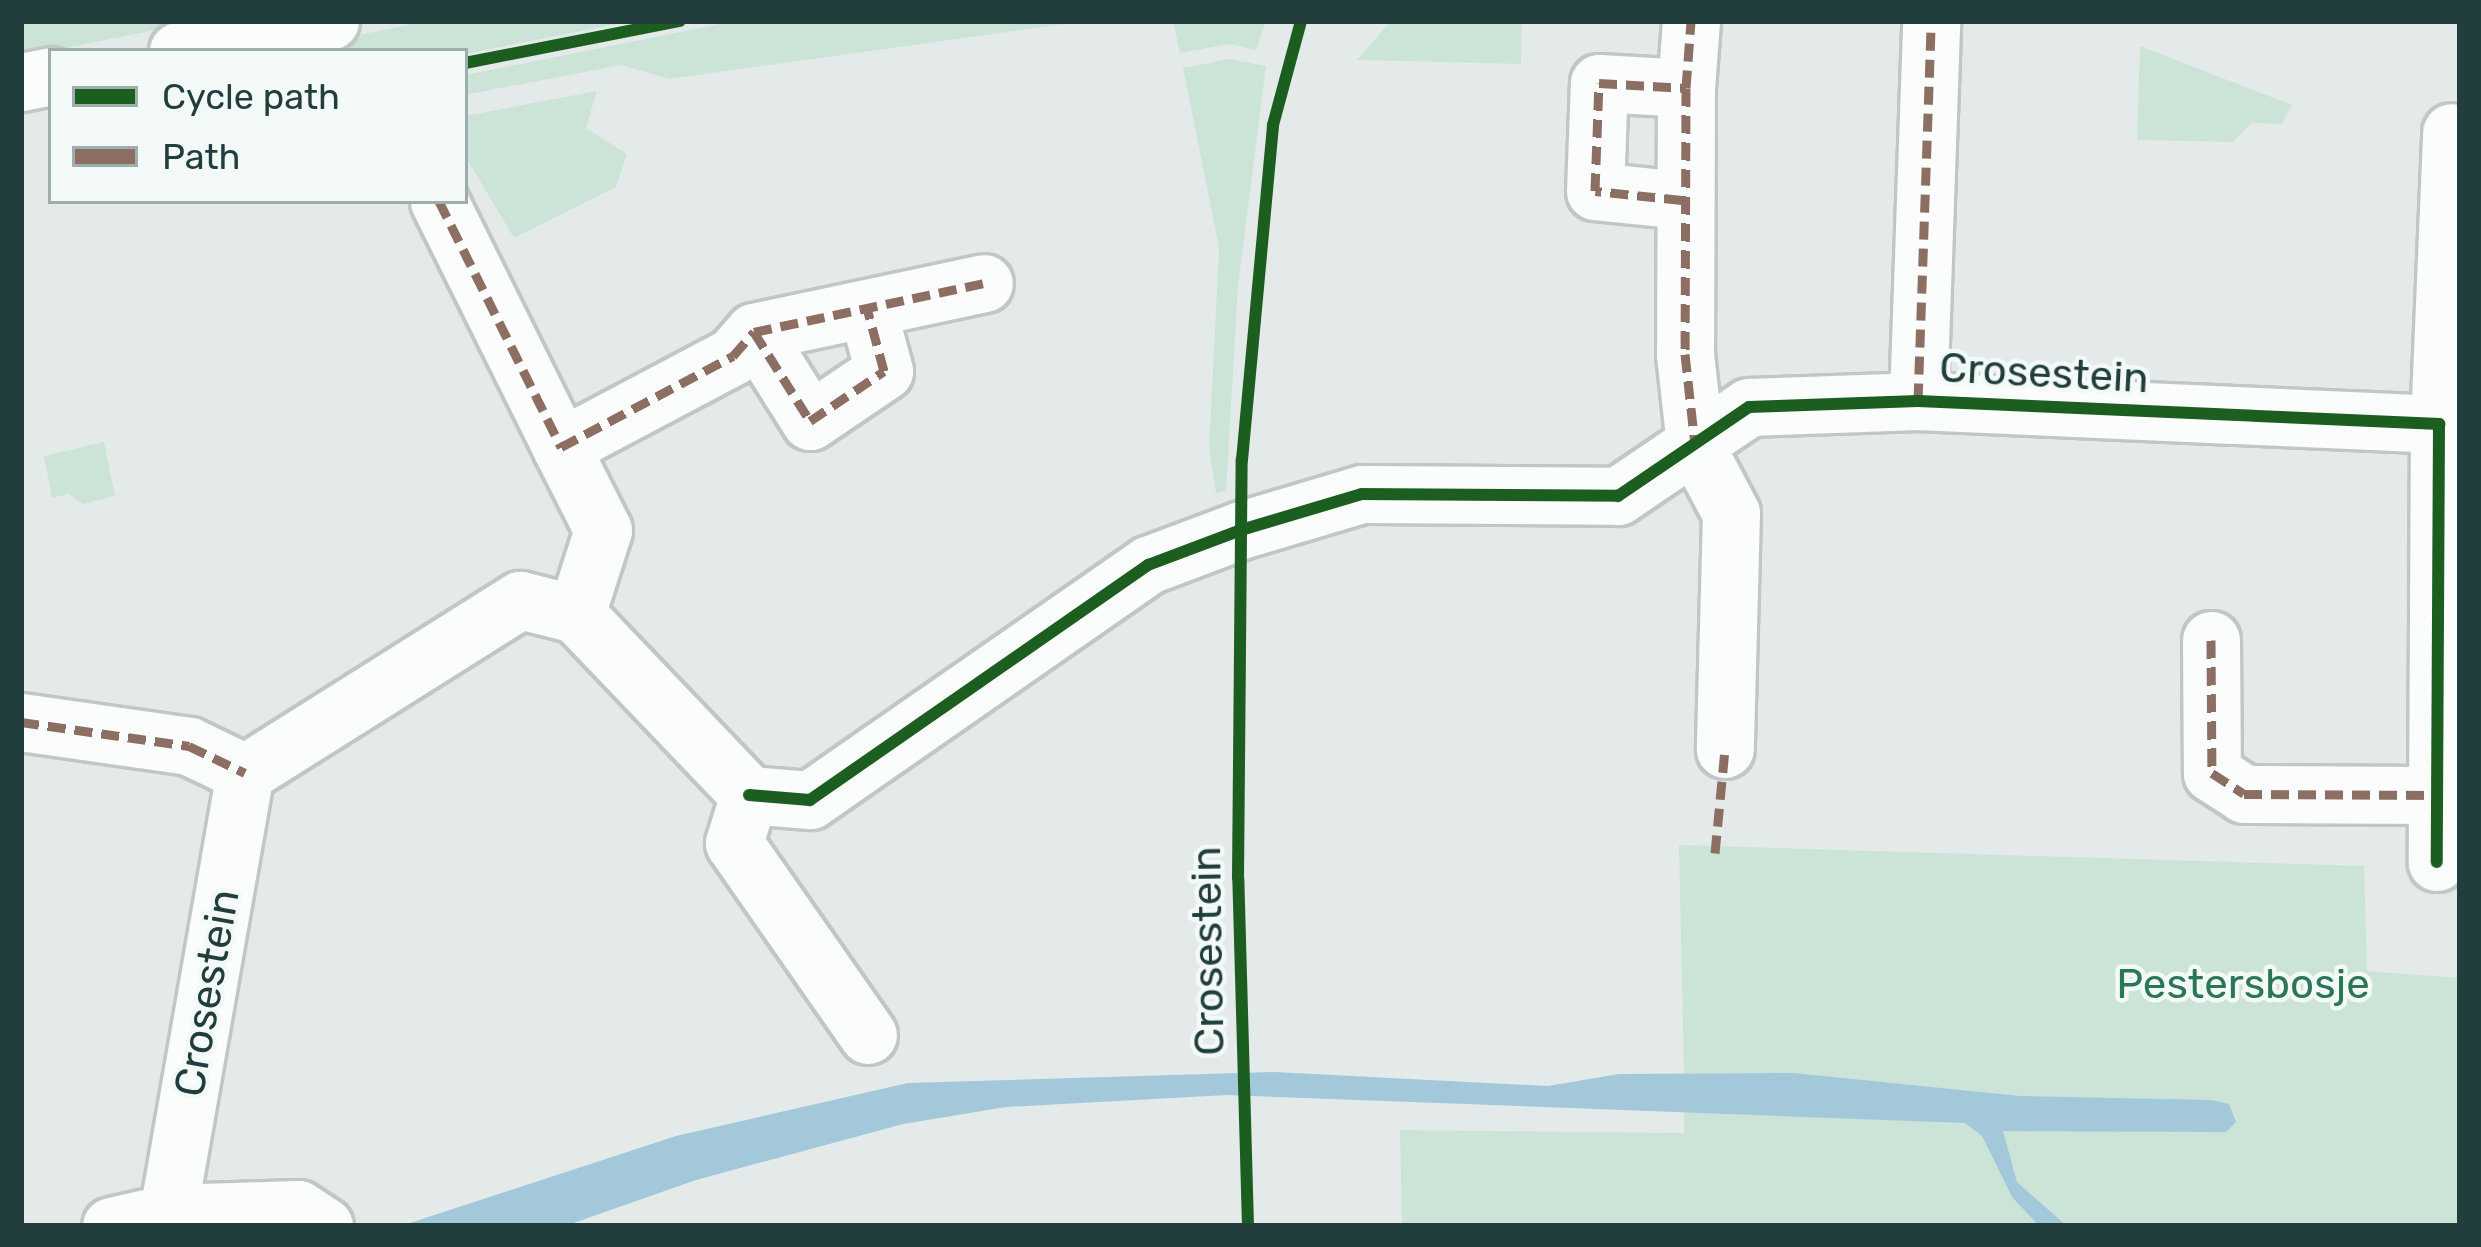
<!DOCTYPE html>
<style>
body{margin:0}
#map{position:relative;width:2481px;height:1247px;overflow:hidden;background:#e4eae9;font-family:Rubik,sans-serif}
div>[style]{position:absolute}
.green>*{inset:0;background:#cce4d8}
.water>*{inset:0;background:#a2c8da}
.roads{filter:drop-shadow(3px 0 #c1c7c6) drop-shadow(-3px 0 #c1c7c6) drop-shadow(0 3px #c1c7c6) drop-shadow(0 -3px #c1c7c6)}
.minor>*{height:57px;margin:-28.5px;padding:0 28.5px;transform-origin:28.5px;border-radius:28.5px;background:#fbfcfc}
.quiet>*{height:9px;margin-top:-4.5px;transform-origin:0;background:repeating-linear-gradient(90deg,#8d6e63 0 18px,transparent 0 27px)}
.cycleway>*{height:12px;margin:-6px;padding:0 6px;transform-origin:6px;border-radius:6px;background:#1b5e20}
span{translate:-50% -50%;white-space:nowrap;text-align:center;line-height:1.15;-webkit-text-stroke:9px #f2f9f7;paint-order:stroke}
.street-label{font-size:42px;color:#213e3c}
.park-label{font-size:42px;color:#297756}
.frame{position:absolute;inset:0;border:24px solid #213e3c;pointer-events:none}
.legend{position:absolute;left:48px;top:48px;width:420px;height:156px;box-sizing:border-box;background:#f2f9f7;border:3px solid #9eaeac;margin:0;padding:15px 21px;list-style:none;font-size:36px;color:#213e3c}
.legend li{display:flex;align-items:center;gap:24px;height:60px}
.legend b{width:60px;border:3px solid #9eaeac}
</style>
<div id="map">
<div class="green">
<div style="clip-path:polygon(30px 21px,200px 21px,21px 57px,21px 23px)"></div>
<div style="clip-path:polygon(428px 21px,632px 21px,465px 54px,279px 51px)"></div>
<div style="clip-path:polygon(735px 21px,1086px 21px,669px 79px,621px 65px,465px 95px,465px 75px)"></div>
<div style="clip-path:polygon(1173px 21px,1266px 21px,1256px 50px,1229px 44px,1180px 53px)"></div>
<div style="clip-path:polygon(1391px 21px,1522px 21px,1521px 64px,1357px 60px)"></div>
<div style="clip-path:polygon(2140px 46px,2292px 105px,2282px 124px,2252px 123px,2233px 142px,2137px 140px)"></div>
<div style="clip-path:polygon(1229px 59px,1266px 66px,1238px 286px,1226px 491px,1216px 493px,1209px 449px,1219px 248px,1183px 68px)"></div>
<div style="clip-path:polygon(597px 91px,586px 128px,627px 154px,616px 187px,514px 238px,465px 156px,465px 116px)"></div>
<div style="clip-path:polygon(104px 442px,115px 496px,83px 504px,68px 494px,52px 498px,44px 456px)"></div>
<div style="clip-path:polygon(1679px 845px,2364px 866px,2367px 971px,2460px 978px,2460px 1226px,2067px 1226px,2017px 1182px,2002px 1130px,2226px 1132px,2229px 1104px,2021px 1096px,1794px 1073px,1684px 1073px)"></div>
<div style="clip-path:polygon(1684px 1108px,1965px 1123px,1982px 1136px,2012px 1197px,2039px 1226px,1402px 1226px,1400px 1130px,1684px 1133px)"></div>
</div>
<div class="water">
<div style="clip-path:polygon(1274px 1072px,1548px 1086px,1619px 1074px,1794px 1073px,2021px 1096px,2211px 1100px,2229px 1104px,2236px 1122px,2226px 1132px,2003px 1131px,2017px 1182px,2067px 1226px,2039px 1226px,2012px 1197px,1982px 1136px,1965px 1123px,1227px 1095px,1006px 1107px,903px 1124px,696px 1180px,565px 1226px,410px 1223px,676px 1136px,908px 1083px)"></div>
</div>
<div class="roads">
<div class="minor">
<div style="left:178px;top:51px;width:155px;rotate:-11.2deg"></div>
<div style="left:21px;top:82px;width:31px;rotate:-11deg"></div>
<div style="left:1686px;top:88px;width:67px;rotate:-85.7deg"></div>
<div style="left:1682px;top:200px;width:87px;rotate:-174.1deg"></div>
<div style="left:1595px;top:191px;width:108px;rotate:-87.9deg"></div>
<div style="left:1599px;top:83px;width:87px;rotate:3.3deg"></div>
<div style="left:1686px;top:88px;width:266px;rotate:90.2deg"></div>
<div style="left:1685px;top:354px;width:92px;rotate:83.7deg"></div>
<div style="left:1695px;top:445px;width:77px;rotate:62.1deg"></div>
<div style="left:1731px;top:513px;width:236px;rotate:91.5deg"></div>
<div style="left:439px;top:201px;width:275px;rotate:63.6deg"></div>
<div style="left:561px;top:447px;width:195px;rotate:-27.9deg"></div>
<div style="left:733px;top:356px;width:32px;rotate:-49deg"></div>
<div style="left:754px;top:332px;width:235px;rotate:-12deg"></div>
<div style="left:754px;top:332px;width:105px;rotate:57.8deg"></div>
<div style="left:810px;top:421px;width:89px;rotate:-34deg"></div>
<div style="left:884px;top:371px;width:65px;rotate:-105.1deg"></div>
<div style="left:1918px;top:401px;width:380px;rotate:-88deg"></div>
<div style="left:2439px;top:424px;width:292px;rotate:-87.6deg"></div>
<div style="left:561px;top:447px;width:93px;rotate:63.2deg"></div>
<div style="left:603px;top:530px;width:88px;rotate:107.8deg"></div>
<div style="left:576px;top:614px;width:250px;rotate:46.3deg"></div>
<div style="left:749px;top:795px;width:50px;rotate:107.4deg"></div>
<div style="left:734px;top:843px;width:234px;rotate:55.1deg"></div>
<div style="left:2211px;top:640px;width:133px;rotate:89.6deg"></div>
<div style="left:2212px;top:773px;width:38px;rotate:33deg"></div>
<div style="left:2244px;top:794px;width:196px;rotate:0.3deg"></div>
<div style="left:21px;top:722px;width:170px;rotate:8.1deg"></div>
<div style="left:189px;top:746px;width:62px;rotate:25.7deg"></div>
<div style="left:749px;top:795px;width:61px;rotate:4.7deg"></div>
<div style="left:810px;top:800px;width:412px;rotate:-34.8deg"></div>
<div style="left:1148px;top:565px;width:99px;rotate:-20.6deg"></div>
<div style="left:1241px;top:530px;width:126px;rotate:-16.6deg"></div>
<div style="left:1362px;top:494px;width:256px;rotate:0.4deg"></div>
<div style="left:1618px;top:496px;width:158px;rotate:-34.2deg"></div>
<div style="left:1749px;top:407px;width:169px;rotate:-2deg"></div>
<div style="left:1918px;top:401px;width:522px;rotate:2.53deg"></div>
<div style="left:2439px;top:424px;width:438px;rotate:90.3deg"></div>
<div style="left:168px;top:1213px;width:447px;rotate:-80.1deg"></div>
<div style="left:245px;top:773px;width:325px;rotate:-32.2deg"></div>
<div style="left:520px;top:600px;width:58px;rotate:14deg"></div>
<div style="left:111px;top:1226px;width:58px;rotate:-12.8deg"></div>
<div style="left:168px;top:1213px;width:130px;rotate:-1.8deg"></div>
<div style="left:298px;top:1209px;width:31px;rotate:33deg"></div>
</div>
</div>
<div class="quiet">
<div style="left:1686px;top:88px;width:67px;rotate:-85.7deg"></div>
<div style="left:1682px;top:200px;width:87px;rotate:-174.1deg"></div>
<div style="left:1595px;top:191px;width:108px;rotate:-87.9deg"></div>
<div style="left:1599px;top:83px;width:87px;rotate:3.3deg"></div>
<div style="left:1686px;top:88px;width:266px;rotate:90.2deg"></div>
<div style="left:1685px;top:354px;width:92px;rotate:83.7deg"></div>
<div style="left:439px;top:201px;width:275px;rotate:63.6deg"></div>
<div style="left:561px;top:447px;width:195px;rotate:-27.9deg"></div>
<div style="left:733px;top:356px;width:32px;rotate:-49deg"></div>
<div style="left:754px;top:332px;width:235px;rotate:-12deg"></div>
<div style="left:754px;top:332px;width:105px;rotate:57.8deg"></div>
<div style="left:810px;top:421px;width:89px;rotate:-34deg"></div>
<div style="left:884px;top:371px;width:65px;rotate:-105.1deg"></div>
<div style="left:1918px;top:401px;width:380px;rotate:-88deg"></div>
<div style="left:2211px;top:640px;width:133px;rotate:89.6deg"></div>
<div style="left:2212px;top:773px;width:38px;rotate:33deg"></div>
<div style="left:2244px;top:794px;width:196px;rotate:0.3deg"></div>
<div style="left:21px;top:722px;width:170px;rotate:8.1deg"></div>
<div style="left:189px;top:746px;width:62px;rotate:25.7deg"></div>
<div style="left:1715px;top:853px;width:104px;rotate:-84.5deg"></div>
</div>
<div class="cycleway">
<div style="left:465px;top:63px;width:219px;rotate:-11.1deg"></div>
<div style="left:749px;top:795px;width:61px;rotate:4.7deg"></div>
<div style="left:810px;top:800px;width:412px;rotate:-34.8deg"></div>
<div style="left:1148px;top:565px;width:99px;rotate:-20.6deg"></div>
<div style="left:1241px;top:530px;width:126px;rotate:-16.6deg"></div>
<div style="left:1362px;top:494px;width:256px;rotate:0.4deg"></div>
<div style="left:1618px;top:496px;width:158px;rotate:-34.2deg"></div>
<div style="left:1749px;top:407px;width:169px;rotate:-2deg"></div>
<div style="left:1918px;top:401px;width:522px;rotate:2.53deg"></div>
<div style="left:2439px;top:424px;width:438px;rotate:90.3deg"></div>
<div style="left:1248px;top:1226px;width:348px;rotate:-91.6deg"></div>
<div style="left:1238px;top:878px;width:418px;rotate:-89.5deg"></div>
<div style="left:1242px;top:460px;width:336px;rotate:-84.7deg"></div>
<div style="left:1273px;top:125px;width:108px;rotate:-74.9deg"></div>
</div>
<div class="street-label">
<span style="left:2044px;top:373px;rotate:3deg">Crosestein</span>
<span style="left:1208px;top:951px;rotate:-91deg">Crosestein</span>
<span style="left:207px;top:993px;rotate:-80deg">Crosestein</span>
</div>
<div class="park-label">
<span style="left:2243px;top:984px">Pestersbosje</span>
</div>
<div class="frame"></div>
<ul class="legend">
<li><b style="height:15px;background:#1b5e20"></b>Cycle path</li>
<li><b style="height:15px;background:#8d6e63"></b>Path</li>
</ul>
</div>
